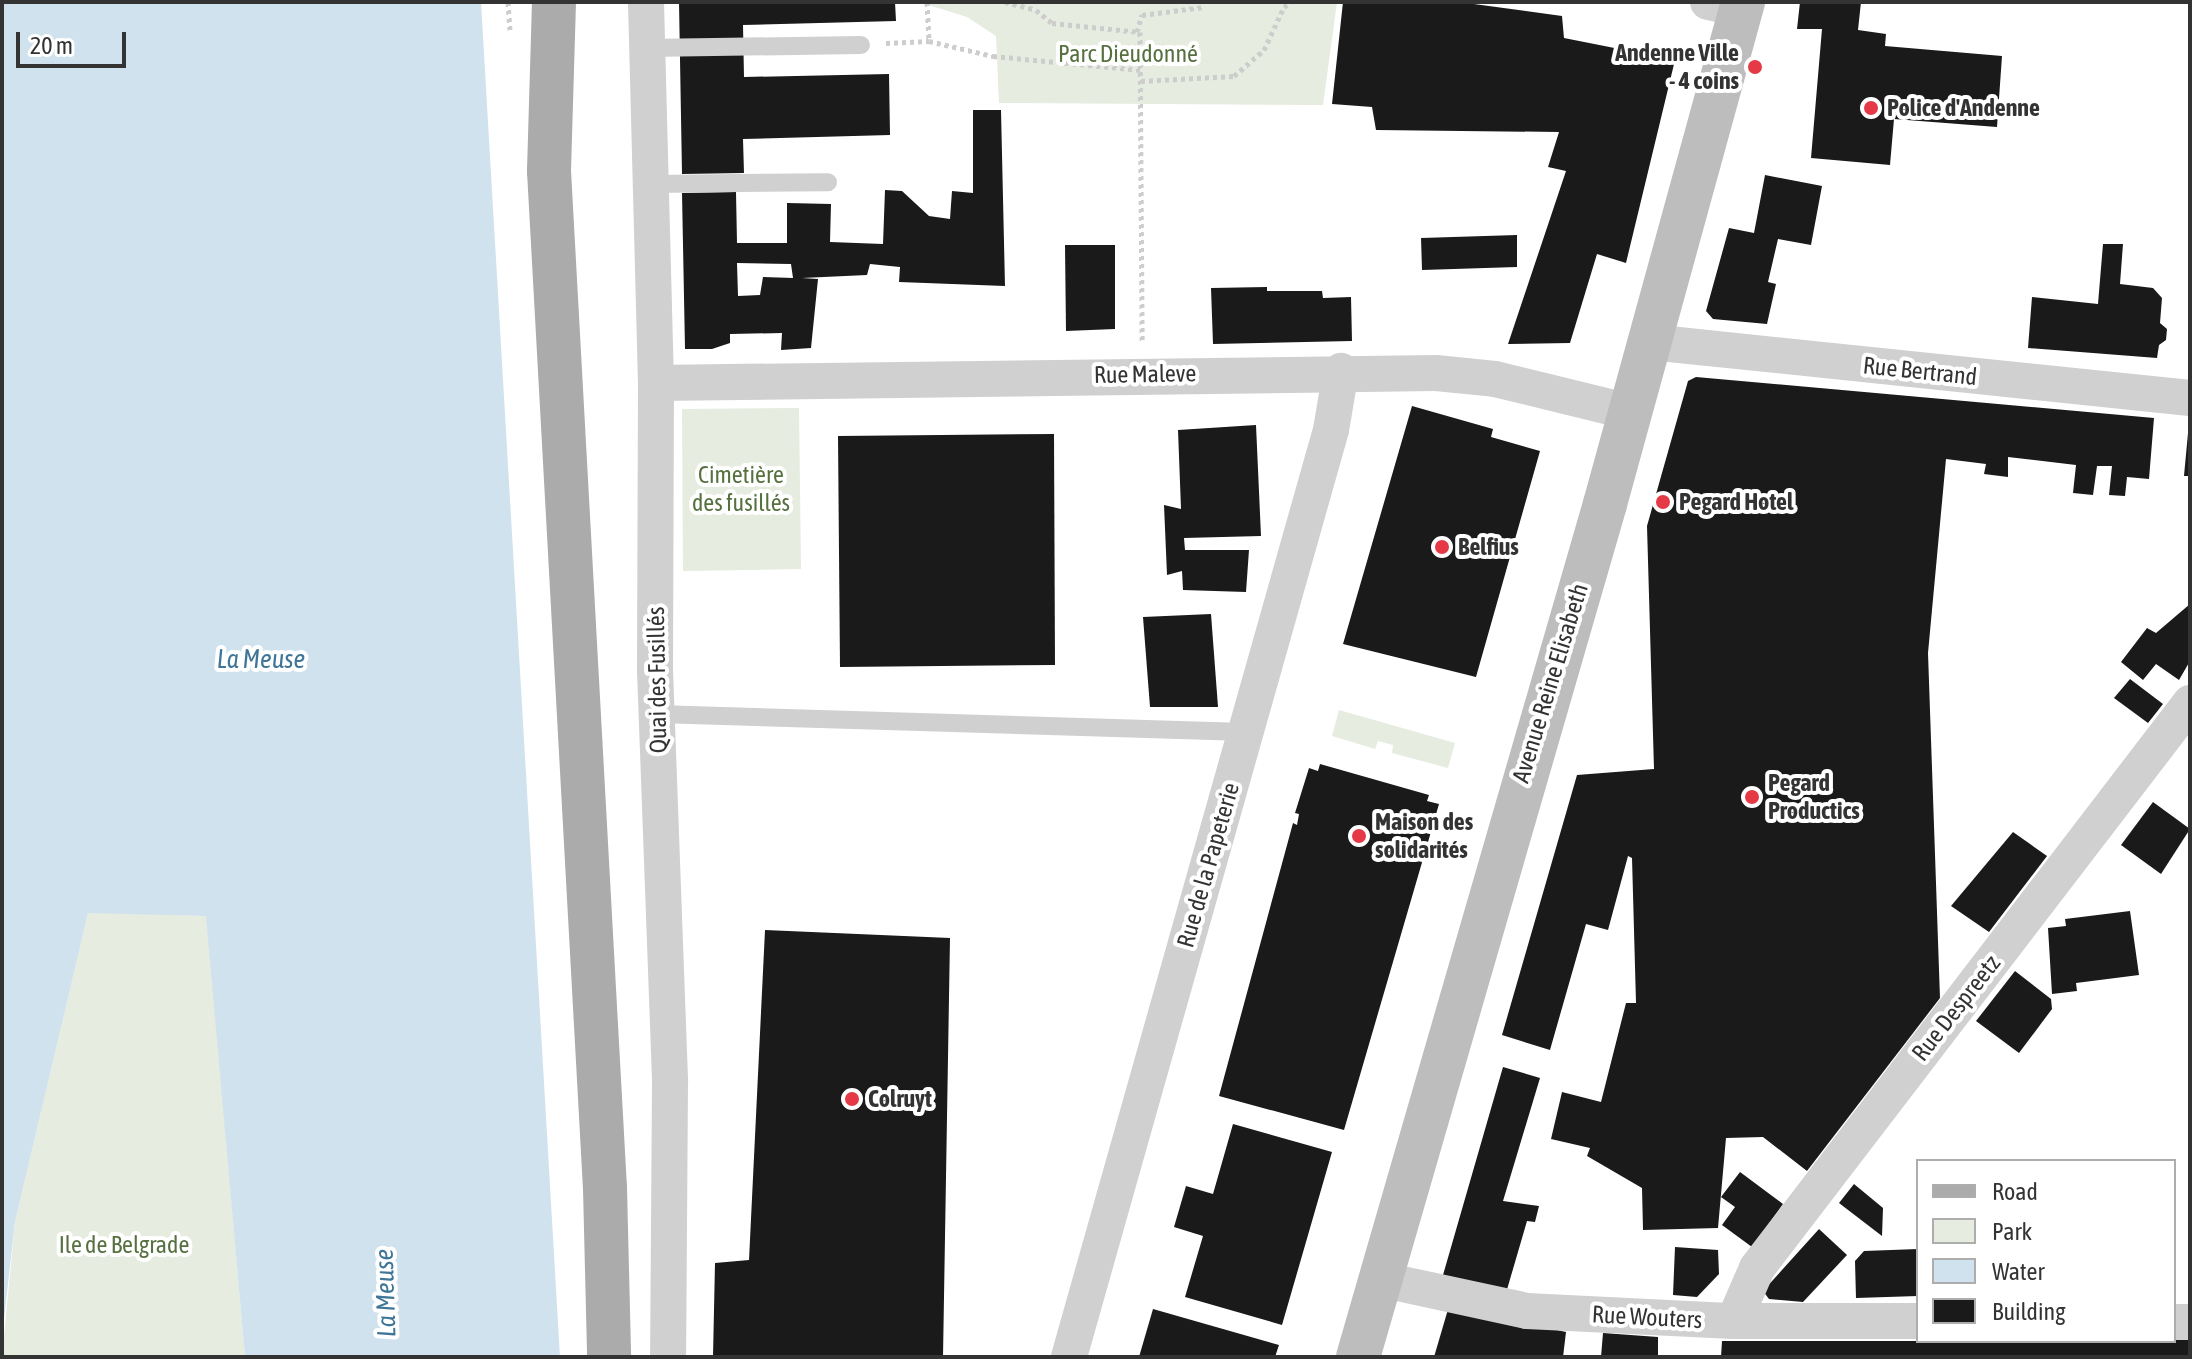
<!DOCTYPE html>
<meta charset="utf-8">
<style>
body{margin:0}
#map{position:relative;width:2192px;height:1359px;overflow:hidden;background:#fff;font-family:"Asap Condensed",sans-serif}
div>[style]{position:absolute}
.green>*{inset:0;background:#e6ecdf}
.water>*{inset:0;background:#cfe2ee}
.building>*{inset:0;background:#1a1a1a}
.path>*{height:5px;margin-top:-2.5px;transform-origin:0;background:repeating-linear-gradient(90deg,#cdcdcd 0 4px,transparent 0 8px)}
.lane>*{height:18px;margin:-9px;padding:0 9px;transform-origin:9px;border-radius:9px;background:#d0d0d0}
.street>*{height:36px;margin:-18px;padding:0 18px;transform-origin:18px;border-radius:18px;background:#d0d0d0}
.secondary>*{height:44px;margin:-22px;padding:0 22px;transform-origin:22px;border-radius:22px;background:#bdbdbd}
.primary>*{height:44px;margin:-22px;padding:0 22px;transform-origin:22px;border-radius:22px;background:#ababab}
.dots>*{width:22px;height:22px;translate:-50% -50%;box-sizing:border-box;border:4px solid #fff;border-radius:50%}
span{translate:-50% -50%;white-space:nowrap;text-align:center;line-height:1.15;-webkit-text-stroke:8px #fff;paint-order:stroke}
.poi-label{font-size:24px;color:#333;font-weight:700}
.right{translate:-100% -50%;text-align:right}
.left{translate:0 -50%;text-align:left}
.park-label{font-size:24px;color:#56703f}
.street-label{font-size:24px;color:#333}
.water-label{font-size:26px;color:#3f7597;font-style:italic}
.frame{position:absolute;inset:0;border:4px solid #333;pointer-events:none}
.legend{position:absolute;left:1916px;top:1159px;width:260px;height:184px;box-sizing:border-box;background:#fff;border:2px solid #adadad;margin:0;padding:10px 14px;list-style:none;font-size:24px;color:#333}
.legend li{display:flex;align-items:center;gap:16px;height:40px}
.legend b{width:40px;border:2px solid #adadad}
.scale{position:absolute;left:16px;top:32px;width:110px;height:36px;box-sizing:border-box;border:4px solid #333;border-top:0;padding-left:10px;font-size:24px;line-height:28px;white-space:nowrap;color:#333;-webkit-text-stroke:6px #fff;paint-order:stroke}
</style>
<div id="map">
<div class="green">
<div style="clip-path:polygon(919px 2px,1337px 2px,1323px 105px,999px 103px,996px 36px,967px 17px)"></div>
<div style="clip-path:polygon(799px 408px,801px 569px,683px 571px,682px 409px)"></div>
<div style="clip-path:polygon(1339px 710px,1455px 743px,1448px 768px,1392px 753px,1393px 745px,1378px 741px,1375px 749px,1332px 736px)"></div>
<div style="clip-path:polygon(88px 912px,207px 916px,245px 1357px,2px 1357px,15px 1222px)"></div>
</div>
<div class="water">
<div style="clip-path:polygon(2px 2px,481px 2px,560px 1357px,245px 1357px,206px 916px,88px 913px,15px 1222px,2px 1337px)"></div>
</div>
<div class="building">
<div style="clip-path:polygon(679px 2px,895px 2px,896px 21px,743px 25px,744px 77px,889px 74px,890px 135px,743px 139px,744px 173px,682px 174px)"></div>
<div style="clip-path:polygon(1343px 2px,1459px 2px,1562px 16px,1564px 38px,1675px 60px,1626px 263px,1597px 254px,1570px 343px,1508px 344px,1566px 171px,1548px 167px,1559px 132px,1376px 130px,1372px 107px,1332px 104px)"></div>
<div style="clip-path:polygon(1800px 2px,1861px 2px,1858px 30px,1886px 34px,1885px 46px,2002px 56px,1997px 127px,1894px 119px,1890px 165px,1811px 158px,1822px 29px,1797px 29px)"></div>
<div style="clip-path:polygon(evenodd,973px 110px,1001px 110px,1005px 286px,899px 282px,900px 267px,870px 264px,867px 275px,802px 278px,818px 279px,811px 348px,781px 350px,782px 333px,730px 334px,730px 343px,712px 349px,685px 349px,682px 193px,736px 192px,737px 243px,787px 243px,787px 203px,831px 204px,830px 242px,883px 244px,885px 190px,902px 191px,929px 216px,950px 219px,952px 191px,973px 193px,973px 110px,737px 263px,791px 264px,793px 278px,763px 277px,760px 295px,738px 296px,737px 263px)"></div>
<div style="clip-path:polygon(1765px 175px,1822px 186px,1811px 245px,1778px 239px,1768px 282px,1776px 284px,1767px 324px,1713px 319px,1706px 311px,1729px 228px,1754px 233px)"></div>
<div style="clip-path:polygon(1517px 235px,1517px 267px,1422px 270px,1421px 238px)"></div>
<div style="clip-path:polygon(2103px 244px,2123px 244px,2120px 284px,2153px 288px,2162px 298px,2160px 323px,2167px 329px,2166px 340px,2159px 345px,2157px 358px,2028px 348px,2032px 297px,2098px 304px)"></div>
<div style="clip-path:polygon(1065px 245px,1115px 245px,1115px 329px,1066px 331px)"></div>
<div style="clip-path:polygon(1267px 287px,1267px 291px,1322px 291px,1323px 298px,1351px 297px,1352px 341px,1213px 344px,1211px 288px)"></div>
<div style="clip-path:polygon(1696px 377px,2154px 418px,2149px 479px,2127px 477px,2125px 496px,2109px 495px,2112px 466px,2097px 466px,2093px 495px,2073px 493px,2076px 465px,2008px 457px,2008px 477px,1984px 474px,1986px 464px,1946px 459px,1928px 653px,1940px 998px,1807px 1171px,1763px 1137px,1726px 1138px,1718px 1228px,1643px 1230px,1642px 1188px,1587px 1156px,1590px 1148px,1551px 1139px,1562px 1092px,1601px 1102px,1626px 1003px,1636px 1003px,1632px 858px,1628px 856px,1608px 930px,1586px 924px,1550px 1050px,1502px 1035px,1577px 775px,1654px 769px,1647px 526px,1688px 381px)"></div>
<div style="clip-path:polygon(1412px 406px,1493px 429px,1491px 437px,1540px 451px,1476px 677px,1343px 644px)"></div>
<div style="clip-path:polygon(1256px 425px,1261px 536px,1184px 538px,1185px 550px,1249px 550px,1246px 592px,1183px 590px,1182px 571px,1167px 575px,1164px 505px,1181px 509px,1178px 430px)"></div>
<div style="clip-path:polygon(2188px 433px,2190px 433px,2190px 476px,2184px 476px)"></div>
<div style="clip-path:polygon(1054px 434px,1055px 665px,840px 667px,838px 436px)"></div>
<div style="clip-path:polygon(2190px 604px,2190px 661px,2179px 680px,2156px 664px,2143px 680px,2121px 662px,2147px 628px,2156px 633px)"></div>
<div style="clip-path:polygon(1211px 614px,1218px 707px,1150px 707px,1143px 617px)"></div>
<div style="clip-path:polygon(2130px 679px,2163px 704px,2148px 723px,2114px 698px)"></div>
<div style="clip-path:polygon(1320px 764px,1429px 795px,1427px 801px,1439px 804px,1426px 849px,1422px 848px,1423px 859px,1344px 1130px,1219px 1096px,1293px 823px,1297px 825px,1299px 814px,1295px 813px,1309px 768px,1318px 771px)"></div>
<div style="clip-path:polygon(2153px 802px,2190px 829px,2161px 874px,2121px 845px)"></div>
<div style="clip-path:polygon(2013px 832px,2047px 856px,1989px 932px,1951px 906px)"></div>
<div style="clip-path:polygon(2130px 911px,2139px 975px,2076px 983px,2077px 991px,2052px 994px,2048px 928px,2066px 926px,2065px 919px)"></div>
<div style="clip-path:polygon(765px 930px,950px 938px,943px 1357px,713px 1357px,715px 1263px,749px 1260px)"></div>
<div style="clip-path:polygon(2015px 971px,2051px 999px,2052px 1009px,2019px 1053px,1976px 1021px)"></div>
<div style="clip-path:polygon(1503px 1067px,1540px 1078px,1503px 1201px,1539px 1206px,1535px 1222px,1527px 1221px,1506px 1293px,1443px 1275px)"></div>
<div style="clip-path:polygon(1233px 1124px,1332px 1152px,1282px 1325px,1185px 1297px,1203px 1236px,1174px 1227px,1186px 1186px,1213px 1194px)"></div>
<div style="clip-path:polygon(1740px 1172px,1783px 1204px,1752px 1247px,1722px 1225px,1735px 1207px,1721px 1197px)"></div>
<div style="clip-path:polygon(1854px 1184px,1883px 1208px,1882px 1236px,1839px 1203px)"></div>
<div style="clip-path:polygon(1819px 1229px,1847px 1255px,1803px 1302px,1769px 1299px,1763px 1291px)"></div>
<div style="clip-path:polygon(1675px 1247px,1718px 1250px,1719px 1274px,1697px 1297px,1673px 1295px)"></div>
<div style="clip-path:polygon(1918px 1249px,1918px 1296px,1856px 1298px,1855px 1261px,1864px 1251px)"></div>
<div style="clip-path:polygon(1449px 1306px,1566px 1332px,1563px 1357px,1434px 1357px)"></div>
<div style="clip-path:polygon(1153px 1309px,1279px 1345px,1275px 1357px,1139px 1357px)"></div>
<div style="clip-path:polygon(2190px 1331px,2190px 1357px,1721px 1357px,1722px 1341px,2174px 1341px,2174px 1332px)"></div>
<div style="clip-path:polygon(1603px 1333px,1658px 1337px,1658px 1357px,1601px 1357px)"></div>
</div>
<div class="path">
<div style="left:508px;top:2px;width:28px;rotate:86deg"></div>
<div style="left:927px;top:2px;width:39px;rotate:87deg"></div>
<div style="left:1005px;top:2px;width:32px;rotate:14deg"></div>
<div style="left:1036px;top:10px;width:21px;rotate:39deg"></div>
<div style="left:1052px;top:23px;width:88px;rotate:5.8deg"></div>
<div style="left:1140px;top:32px;width:310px;rotate:89.6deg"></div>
<div style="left:1137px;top:32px;width:18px;rotate:-74deg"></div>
<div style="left:1142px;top:15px;width:62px;rotate:-7.5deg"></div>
<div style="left:886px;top:43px;width:43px;rotate:-2.7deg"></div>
<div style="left:929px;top:41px;width:66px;rotate:13.2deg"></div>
<div style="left:993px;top:56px;width:149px;rotate:5.4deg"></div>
<div style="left:1141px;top:81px;width:93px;rotate:-3.1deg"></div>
<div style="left:1234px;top:76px;width:40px;rotate:-41deg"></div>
<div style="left:1264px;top:50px;width:47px;rotate:-65.1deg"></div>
<div style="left:1284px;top:7px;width:9px;rotate:-36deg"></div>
</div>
<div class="lane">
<div style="left:647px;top:48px;width:214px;rotate:-0.8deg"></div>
<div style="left:649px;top:184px;width:179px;rotate:-0.6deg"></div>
<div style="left:657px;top:714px;width:588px;rotate:1.75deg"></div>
</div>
<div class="street">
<div style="left:646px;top:2px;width:381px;rotate:88.5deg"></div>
<div style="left:656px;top:383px;width:287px;rotate:90.2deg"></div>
<div style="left:655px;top:670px;width:413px;rotate:87.9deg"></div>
<div style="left:670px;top:1083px;width:274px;rotate:90.4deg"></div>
<div style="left:1708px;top:2px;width:34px;rotate:12deg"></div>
<div style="left:1650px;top:342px;width:543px;rotate:5.92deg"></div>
<div style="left:656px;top:383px;width:780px;rotate:-0.73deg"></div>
<div style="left:1436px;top:373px;width:59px;rotate:5.8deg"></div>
<div style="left:1495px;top:379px;width:139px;rotate:13.7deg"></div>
<div style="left:1379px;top:1279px;width:151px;rotate:12.2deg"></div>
<div style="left:1527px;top:1311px;width:207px;rotate:2.8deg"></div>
<div style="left:1734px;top:1321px;width:184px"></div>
<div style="left:1734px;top:1321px;width:58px;rotate:-66.5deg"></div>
<div style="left:1757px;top:1268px;width:712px;rotate:-52.53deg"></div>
<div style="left:2174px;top:1322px;width:16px"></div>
<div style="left:1069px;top:1357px;width:963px;rotate:-74.22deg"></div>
<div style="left:1331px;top:430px;width:60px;rotate:-80.4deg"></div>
</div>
<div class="secondary">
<div style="left:1358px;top:1357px;width:888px;rotate:-73.85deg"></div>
<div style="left:1605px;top:504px;width:521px;rotate:-74.63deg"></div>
</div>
<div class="primary">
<div style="left:554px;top:2px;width:169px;rotate:91.7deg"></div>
<div style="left:549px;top:171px;width:1019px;rotate:86.85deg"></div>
<div style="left:605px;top:1188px;width:169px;rotate:88.6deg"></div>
</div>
<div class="dots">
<div style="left:1755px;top:67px;background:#e63946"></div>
<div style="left:1871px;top:108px;background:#e63946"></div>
<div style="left:1663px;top:502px;background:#e63946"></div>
<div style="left:1442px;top:547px;background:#e63946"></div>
<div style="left:1752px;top:797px;background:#e63946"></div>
<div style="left:1359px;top:836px;background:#e63946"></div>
<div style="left:852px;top:1099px;background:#e63946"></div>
</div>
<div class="poi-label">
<span class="right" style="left:1739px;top:67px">Andenne Ville<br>- 4 coins</span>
<span class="left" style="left:1887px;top:108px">Police d'Andenne</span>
<span class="left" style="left:1679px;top:502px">Pegard Hotel</span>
<span class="left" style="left:1458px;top:547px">Belfius</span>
<span class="left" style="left:1768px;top:797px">Pegard<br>Productics</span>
<span class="left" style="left:1375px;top:836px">Maison des<br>solidarités</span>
<span class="left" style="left:868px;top:1099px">Colruyt</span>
</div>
<div class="park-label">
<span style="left:1128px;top:54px">Parc Dieudonné</span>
<span style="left:741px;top:489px">Cimetière<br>des fusillés</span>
<span style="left:124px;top:1245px">Ile de Belgrade</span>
</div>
<div class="street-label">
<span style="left:1920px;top:371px;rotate:6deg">Rue Bertrand</span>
<span style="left:1145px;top:374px;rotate:-1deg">Rue Maleve</span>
<span style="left:657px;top:680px;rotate:-91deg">Quai des Fusillés</span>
<span style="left:1550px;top:683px;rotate:-73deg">Avenue Reine Elisabeth</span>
<span style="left:1208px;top:865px;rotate:-74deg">Rue de la Papeterie</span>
<span style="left:1956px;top:1008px;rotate:-52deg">Rue Despreetz</span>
<span style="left:1647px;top:1317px;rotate:3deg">Rue Wouters</span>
</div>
<div class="water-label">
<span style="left:261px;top:660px">La Meuse</span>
<span style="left:386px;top:1293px;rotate:-92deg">La Meuse</span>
</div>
<div class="frame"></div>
<ul class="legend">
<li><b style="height:10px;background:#ababab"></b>Road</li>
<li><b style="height:22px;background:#e6ecdf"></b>Park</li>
<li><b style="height:22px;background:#cfe2ee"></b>Water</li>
<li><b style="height:22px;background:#1a1a1a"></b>Building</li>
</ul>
<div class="scale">20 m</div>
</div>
